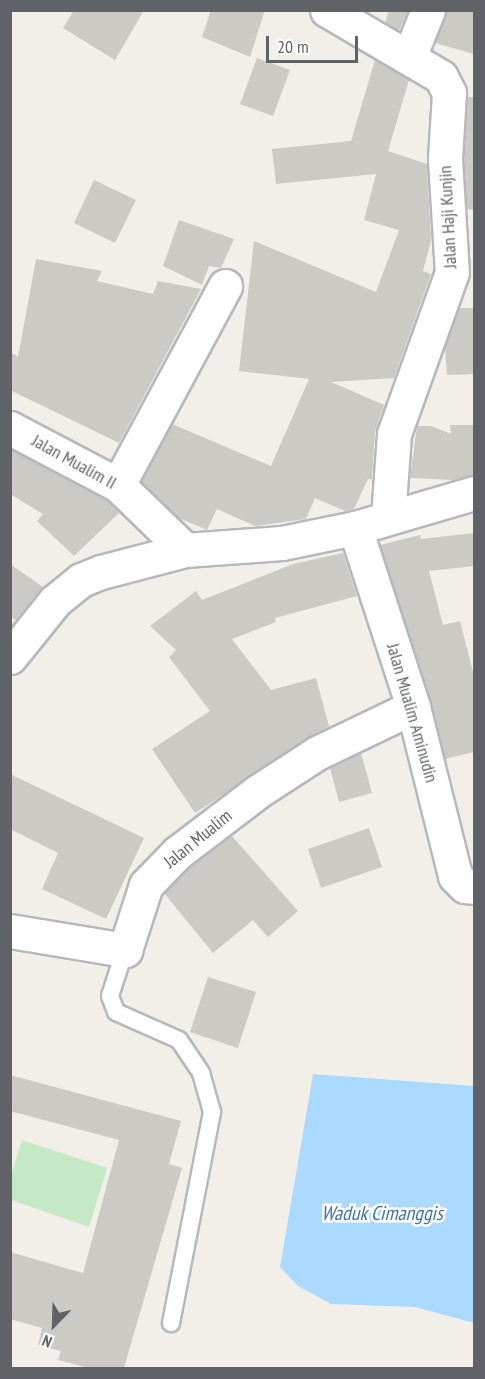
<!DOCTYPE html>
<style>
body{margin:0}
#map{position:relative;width:485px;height:1379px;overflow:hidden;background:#f1efe8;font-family:"PT Sans Narrow",sans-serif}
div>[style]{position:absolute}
.green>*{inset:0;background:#c5e8c5}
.water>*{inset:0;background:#aadaff}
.building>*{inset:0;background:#cccac5}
.roads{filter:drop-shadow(2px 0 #b5b8bc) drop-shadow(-2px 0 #b5b8bc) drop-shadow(0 2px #b5b8bc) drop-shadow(0 -2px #b5b8bc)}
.service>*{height:16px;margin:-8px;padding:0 8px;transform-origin:8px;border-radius:8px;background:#fff}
.minor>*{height:33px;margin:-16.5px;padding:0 16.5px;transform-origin:16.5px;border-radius:16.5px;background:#fff}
span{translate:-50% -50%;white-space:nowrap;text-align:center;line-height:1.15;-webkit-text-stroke:5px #fff;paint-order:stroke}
.street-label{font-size:18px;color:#5f6368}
.water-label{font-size:20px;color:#4174aa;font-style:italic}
.frame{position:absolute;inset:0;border:12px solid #5f6368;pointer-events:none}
.north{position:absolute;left:24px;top:1295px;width:60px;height:60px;-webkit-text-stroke:4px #fff;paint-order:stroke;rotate:203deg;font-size:16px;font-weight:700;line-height:24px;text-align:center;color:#5f6368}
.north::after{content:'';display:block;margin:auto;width:21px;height:27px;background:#5f6368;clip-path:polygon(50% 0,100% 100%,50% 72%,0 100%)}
.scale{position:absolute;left:266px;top:36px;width:92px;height:27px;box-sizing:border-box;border:3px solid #5f6368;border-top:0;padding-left:8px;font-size:18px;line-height:21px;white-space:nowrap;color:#5f6368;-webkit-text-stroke:4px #fff;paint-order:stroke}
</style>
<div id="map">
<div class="green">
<div style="clip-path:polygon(22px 1140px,107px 1168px,89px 1227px,11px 1200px,11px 1176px)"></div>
</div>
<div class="water">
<div style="clip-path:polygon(313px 1074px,474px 1086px,474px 1323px,415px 1307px,331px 1304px,298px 1286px,280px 1267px)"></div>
</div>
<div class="building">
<div style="clip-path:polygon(74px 10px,144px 10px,115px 60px,63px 28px)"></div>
<div style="clip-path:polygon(211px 10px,265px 10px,250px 57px,202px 37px)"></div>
<div style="clip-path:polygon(389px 10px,408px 10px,399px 31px,385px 23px)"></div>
<div style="clip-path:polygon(446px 10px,474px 10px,474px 54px,435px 43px)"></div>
<div style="clip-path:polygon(257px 58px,290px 70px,273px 116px,240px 104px)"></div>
<div style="clip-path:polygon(375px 60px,409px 80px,388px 151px,427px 164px,431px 241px,423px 271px,431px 274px,394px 378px,331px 382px,384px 405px,375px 432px,372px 479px,368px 479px,354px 509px,345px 511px,315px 498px,306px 519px,255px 526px,217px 509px,207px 530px,179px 518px,141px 481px,172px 424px,271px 466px,309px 379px,239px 371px,254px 241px,376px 292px,399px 230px,364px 220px,376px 174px,276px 184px,272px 149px,351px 141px)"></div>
<div style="clip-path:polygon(468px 97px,474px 97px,474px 210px,467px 209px,464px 159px)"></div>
<div style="clip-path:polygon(94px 180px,136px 200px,115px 243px,74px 223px)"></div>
<div style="clip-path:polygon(179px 220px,234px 239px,221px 268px,209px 266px,202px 285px,163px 266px)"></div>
<div style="clip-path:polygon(36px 259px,102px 271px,97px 281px,153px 294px,158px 281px,201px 289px,119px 443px,10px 390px,10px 352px,18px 357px)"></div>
<div style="clip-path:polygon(459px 308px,474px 308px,474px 374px,447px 375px,445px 347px)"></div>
<div style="clip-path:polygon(450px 425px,474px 425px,474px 475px,453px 480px,410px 478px,417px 426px,431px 426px,451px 434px)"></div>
<div style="clip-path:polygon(10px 449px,107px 500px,119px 513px,74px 556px,37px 521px,43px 514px,10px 494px)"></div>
<div style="clip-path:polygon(474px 533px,474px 566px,429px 571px,443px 625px,460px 621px,474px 676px,474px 752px,445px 759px,431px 701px,380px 545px,420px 535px,421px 539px)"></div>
<div style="clip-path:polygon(343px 553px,357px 596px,275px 618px,276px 622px,232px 639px,271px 690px,316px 678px,329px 726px,195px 813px,152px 749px,210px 711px,169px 657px,176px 650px,150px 626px,196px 591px,202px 600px,293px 564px)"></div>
<div style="clip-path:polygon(10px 564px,43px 587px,16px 620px,10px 617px)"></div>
<div style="clip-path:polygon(361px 753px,372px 793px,339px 802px,330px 768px)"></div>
<div style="clip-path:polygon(10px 774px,144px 838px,106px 919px,42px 889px,58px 853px,10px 829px)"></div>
<div style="clip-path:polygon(369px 828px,382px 867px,321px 888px,308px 849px)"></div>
<div style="clip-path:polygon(231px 835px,298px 911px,268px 937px,253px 920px,213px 953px,164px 893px,189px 867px)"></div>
<div style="clip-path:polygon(208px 977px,256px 992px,238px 1048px,190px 1032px)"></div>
<div style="clip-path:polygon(10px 1075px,181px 1121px,169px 1164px,182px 1168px,124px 1368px,89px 1368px,58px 1360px,61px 1351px,38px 1345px,42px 1328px,10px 1319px,10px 1252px,83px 1273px,119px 1140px,10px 1111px)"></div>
</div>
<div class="roads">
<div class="service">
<div style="left:125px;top:950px;width:48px;rotate:108.1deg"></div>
<div style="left:110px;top:996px;width:17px;rotate:69deg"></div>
<div style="left:116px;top:1012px;width:69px;rotate:24deg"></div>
<div style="left:179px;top:1040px;width:40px;rotate:56deg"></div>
<div style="left:201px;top:1073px;width:41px;rotate:74.2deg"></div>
<div style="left:212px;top:1112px;width:215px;rotate:101deg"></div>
</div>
<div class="minor">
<div style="left:327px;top:10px;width:132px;rotate:30.4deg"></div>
<div style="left:441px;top:77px;width:18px;rotate:63deg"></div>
<div style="left:449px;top:93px;width:66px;rotate:93.5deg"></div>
<div style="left:445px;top:159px;width:113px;rotate:86.5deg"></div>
<div style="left:452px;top:272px;width:172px;rotate:109.7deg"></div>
<div style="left:394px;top:434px;width:83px;rotate:94.1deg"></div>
<div style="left:409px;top:57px;width:51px;rotate:-68deg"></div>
<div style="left:10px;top:428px;width:122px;rotate:27.8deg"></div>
<div style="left:118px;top:485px;width:93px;rotate:44.1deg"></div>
<div style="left:118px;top:485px;width:226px;rotate:-61.7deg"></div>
<div style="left:355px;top:528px;width:188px;rotate:72deg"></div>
<div style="left:413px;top:707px;width:174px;rotate:76deg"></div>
<div style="left:455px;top:876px;width:14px;rotate:45deg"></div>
<div style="left:465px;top:886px;width:9px;rotate:6deg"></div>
<div style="left:10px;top:657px;width:72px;rotate:-51.2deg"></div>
<div style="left:55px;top:601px;width:33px;rotate:-39deg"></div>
<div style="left:81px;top:580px;width:22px;rotate:-22deg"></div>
<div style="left:101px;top:572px;width:87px;rotate:-14.7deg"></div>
<div style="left:185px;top:550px;width:97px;rotate:-4.1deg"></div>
<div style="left:282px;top:543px;width:75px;rotate:-11.6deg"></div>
<div style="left:355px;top:528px;width:124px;rotate:-16.4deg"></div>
<div style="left:10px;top:931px;width:117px;rotate:9.4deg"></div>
<div style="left:125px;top:950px;width:68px;rotate:-72.1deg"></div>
<div style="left:146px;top:885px;width:45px;rotate:-45.9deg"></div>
<div style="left:177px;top:853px;width:101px;rotate:-37.3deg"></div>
<div style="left:257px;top:792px;width:72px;rotate:-33deg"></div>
<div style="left:317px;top:753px;width:106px;rotate:-25.6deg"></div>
</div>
</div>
<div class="street-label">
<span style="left:448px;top:217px;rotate:-93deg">Jalan Haji Kunjin</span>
<span style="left:74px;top:462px;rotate:29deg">Jalan Mualim II</span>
<span style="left:412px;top:713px;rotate:74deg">Jalan Mualim Aminudin</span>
<span style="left:198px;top:839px;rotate:-39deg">Jalan Mualim</span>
</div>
<div class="water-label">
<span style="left:382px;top:1213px">Waduk Cimanggis</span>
</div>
<div class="frame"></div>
<div class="north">N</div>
<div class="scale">20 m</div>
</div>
